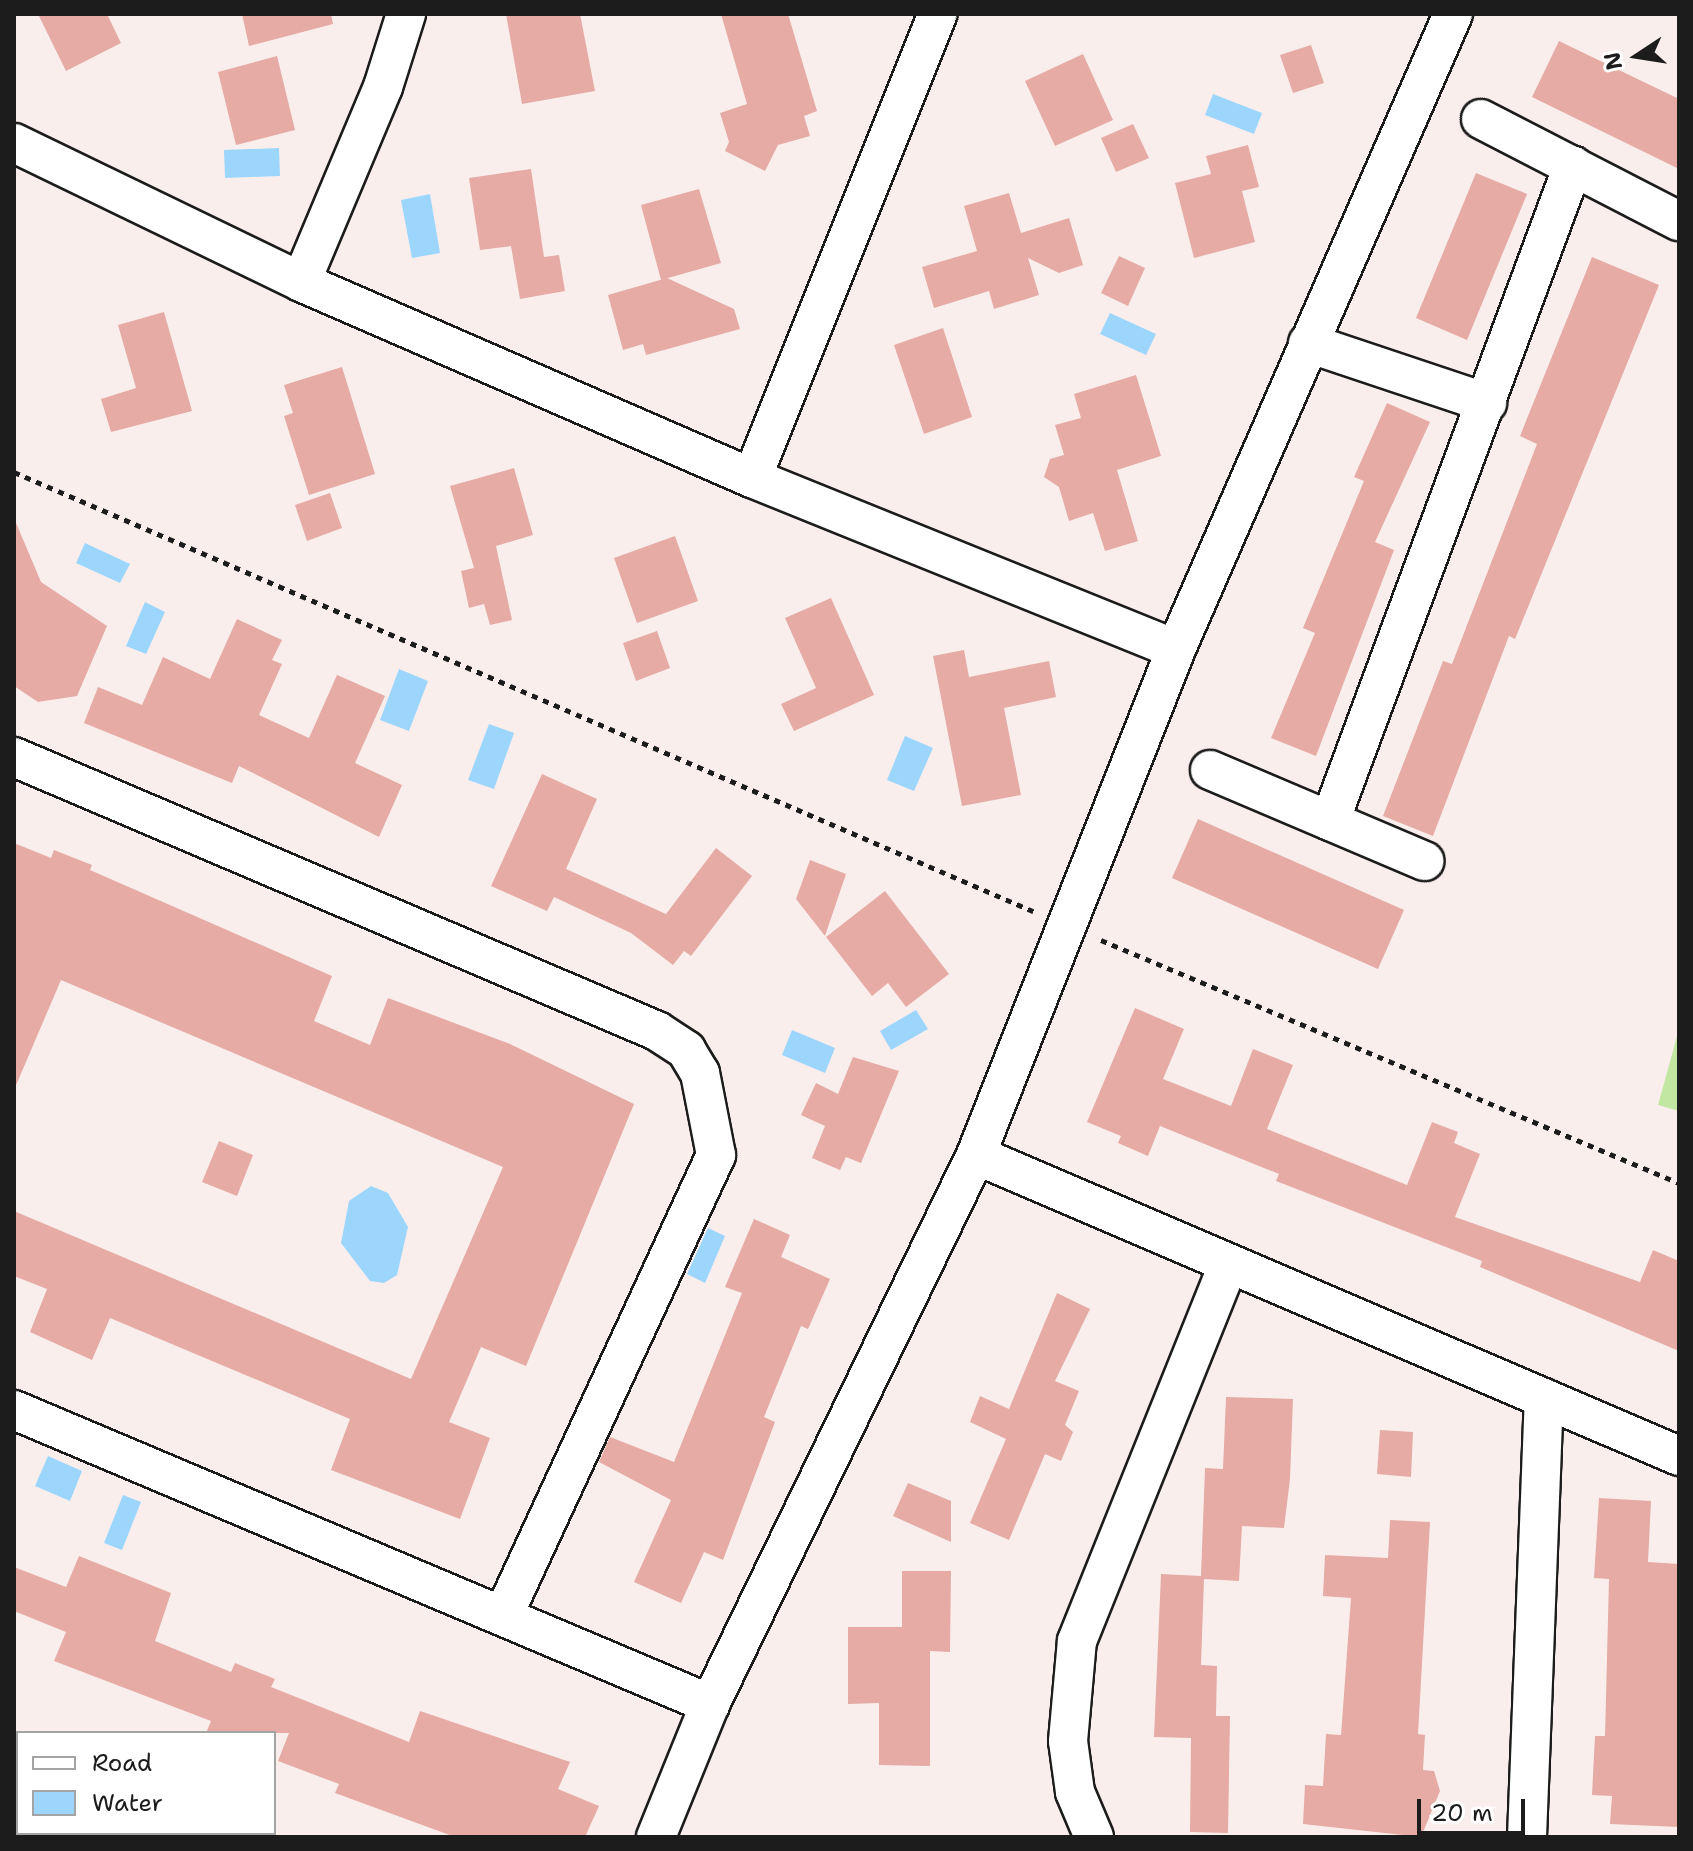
<!DOCTYPE html>
<style>
body{margin:0}
#map{position:relative;width:1693px;height:1851px;overflow:hidden;background:#faeeed;font-family:"Shantell Sans",sans-serif}
div>[style]{position:absolute}
.green>*{inset:0;background:#c1e7a2}
.water>*{inset:0;background:#9dd6fd}
.building>*{inset:0;background:#e5aba4}
.path>*{height:5px;margin-top:-2.5px;transform-origin:0;background:repeating-linear-gradient(90deg,#1c1c1c 0 6px,transparent 0 12px)}
.roads{filter:drop-shadow(2px 0 #1c1c1c) drop-shadow(-2px 0 #1c1c1c) drop-shadow(0 2px #1c1c1c) drop-shadow(0 -2px #1c1c1c)}
.street>*{height:38px;margin:-19px;padding:0 19px;transform-origin:19px;border-radius:19px;background:#fff}
.secondary>*{height:44px;margin:-22px;padding:0 22px;transform-origin:22px;border-radius:22px;background:#fff}
span{translate:-50% -50%;white-space:nowrap;text-align:center;line-height:1.15;-webkit-text-stroke:6px #fff;paint-order:stroke}
.frame{position:absolute;inset:0;border:16px solid #1c1c1c;pointer-events:none}
.legend{position:absolute;left:16px;top:1731px;width:260px;height:104px;box-sizing:border-box;background:#fff;border:2px solid #a4a4a4;margin:0;padding:10px 14px;list-style:none;font-size:24px;color:#1c1c1c}
.legend li{display:flex;align-items:center;gap:16px;height:40px}
.legend b{width:40px;border:2px solid #a4a4a4}
.north{position:absolute;left:1597px;top:16px;width:80px;height:80px;-webkit-text-stroke:6px #fff;paint-order:stroke;rotate:258deg;font-size:22px;font-weight:700;line-height:32px;text-align:center;color:#1c1c1c}
.north::after{content:'';display:block;margin:auto;width:28px;height:36px;background:#1c1c1c;clip-path:polygon(50% 0,100% 100%,50% 72%,0 100%)}
.scale{position:absolute;left:1417px;top:1799px;width:108px;height:36px;box-sizing:border-box;border:4px solid #1c1c1c;border-top:0;padding-left:10px;font-size:24px;line-height:28px;white-space:nowrap;color:#1c1c1c;-webkit-text-stroke:6px #fff;paint-order:stroke}
</style>
<div id="map">
<div class="green">
<div style="clip-path:polygon(1679px 1029px,1679px 1111px,1658px 1105px)"></div>
</div>
<div class="water">
<div style="clip-path:polygon(1213px 94px,1262px 113px,1254px 134px,1205px 115px)"></div>
<div style="clip-path:polygon(279px 148px,280px 176px,225px 178px,224px 150px)"></div>
<div style="clip-path:polygon(430px 194px,440px 253px,412px 258px,401px 200px)"></div>
<div style="clip-path:polygon(1110px 313px,1156px 334px,1146px 355px,1100px 334px)"></div>
<div style="clip-path:polygon(85px 543px,130px 564px,120px 583px,76px 563px)"></div>
<div style="clip-path:polygon(145px 602px,165px 612px,146px 654px,126px 646px)"></div>
<div style="clip-path:polygon(399px 669px,428px 681px,409px 731px,380px 720px)"></div>
<div style="clip-path:polygon(489px 724px,514px 733px,494px 789px,468px 780px)"></div>
<div style="clip-path:polygon(905px 736px,933px 748px,914px 791px,887px 780px)"></div>
<div style="clip-path:polygon(916px 1010px,928px 1029px,891px 1050px,880px 1031px)"></div>
<div style="clip-path:polygon(792px 1030px,835px 1048px,825px 1073px,782px 1055px)"></div>
<div style="clip-path:polygon(371px 1186px,388px 1193px,408px 1227px,397px 1275px,384px 1283px,370px 1281px,341px 1243px,349px 1201px)"></div>
<div style="clip-path:polygon(708px 1228px,725px 1236px,705px 1283px,687px 1274px)"></div>
<div style="clip-path:polygon(48px 1456px,82px 1471px,70px 1501px,35px 1486px)"></div>
<div style="clip-path:polygon(123px 1495px,141px 1502px,122px 1550px,104px 1543px)"></div>
</div>
<div class="building">
<div style="clip-path:polygon(38px 14px,107px 14px,121px 43px,66px 71px)"></div>
<div style="clip-path:polygon(242px 14px,331px 14px,333px 24px,249px 46px)"></div>
<div style="clip-path:polygon(506px 14px,580px 14px,595px 91px,522px 104px)"></div>
<div style="clip-path:polygon(721px 14px,788px 14px,817px 111px,804px 116px,810px 136px,778px 145px,765px 171px,725px 151px,729px 142px,720px 113px,747px 104px)"></div>
<div style="clip-path:polygon(1559px 41px,1679px 99px,1679px 169px,1532px 97px)"></div>
<div style="clip-path:polygon(1311px 45px,1324px 83px,1293px 93px,1280px 55px)"></div>
<div style="clip-path:polygon(1083px 54px,1113px 120px,1055px 146px,1025px 81px)"></div>
<div style="clip-path:polygon(277px 56px,295px 130px,236px 145px,218px 72px)"></div>
<div style="clip-path:polygon(1133px 124px,1149px 158px,1116px 172px,1101px 138px)"></div>
<div style="clip-path:polygon(1248px 145px,1259px 187px,1242px 191px,1255px 242px,1194px 258px,1175px 183px,1211px 174px,1206px 156px)"></div>
<div style="clip-path:polygon(531px 169px,544px 257px,559px 255px,565px 291px,520px 299px,511px 246px,480px 250px,469px 178px)"></div>
<div style="clip-path:polygon(1476px 173px,1527px 194px,1467px 340px,1416px 318px)"></div>
<div style="clip-path:polygon(699px 189px,721px 263px,661px 280px,641px 205px)"></div>
<div style="clip-path:polygon(1009px 193px,1021px 233px,1069px 218px,1083px 265px,1059px 273px,1028px 258px,1039px 295px,994px 309px,989px 291px,934px 308px,922px 267px,977px 251px,964px 206px)"></div>
<div style="clip-path:polygon(1119px 256px,1145px 268px,1128px 306px,1101px 293px)"></div>
<div style="clip-path:polygon(1592px 257px,1659px 285px,1515px 639px,1509px 636px,1433px 836px,1383px 816px,1443px 661px,1452px 664px,1537px 444px,1520px 436px)"></div>
<div style="clip-path:polygon(667px 278px,734px 309px,740px 329px,646px 355px,643px 344px,623px 350px,608px 295px)"></div>
<div style="clip-path:polygon(164px 312px,192px 411px,111px 432px,101px 399px,136px 388px,118px 325px)"></div>
<div style="clip-path:polygon(943px 328px,972px 417px,924px 434px,894px 345px)"></div>
<div style="clip-path:polygon(342px 367px,375px 474px,309px 495px,284px 416px,293px 413px,284px 385px)"></div>
<div style="clip-path:polygon(1136px 375px,1161px 456px,1117px 470px,1138px 541px,1105px 551px,1093px 513px,1069px 521px,1059px 487px,1044px 477px,1050px 459px,1064px 455px,1055px 425px,1081px 418px,1074px 394px)"></div>
<div style="clip-path:polygon(1387px 403px,1430px 422px,1375px 542px,1394px 550px,1316px 756px,1271px 738px,1315px 633px,1303px 628px,1364px 481px,1354px 477px)"></div>
<div style="clip-path:polygon(514px 468px,533px 535px,496px 546px,512px 620px,490px 625px,484px 604px,469px 608px,461px 571px,474px 568px,450px 486px)"></div>
<div style="clip-path:polygon(330px 493px,342px 528px,307px 541px,295px 505px)"></div>
<div style="clip-path:polygon(14px 518px,41px 582px,107px 626px,77px 696px,38px 702px,14px 686px)"></div>
<div style="clip-path:polygon(675px 536px,698px 601px,637px 623px,614px 558px)"></div>
<div style="clip-path:polygon(831px 598px,874px 695px,794px 731px,781px 704px,816px 688px,785px 618px)"></div>
<div style="clip-path:polygon(237px 619px,282px 640px,272px 660px,282px 664px,259px 715px,309px 738px,337px 675px,385px 696px,355px 763px,402px 785px,379px 837px,239px 766px,232px 783px,84px 723px,98px 687px,142px 705px,163px 657px,210px 679px)"></div>
<div style="clip-path:polygon(657px 631px,670px 668px,636px 681px,623px 643px)"></div>
<div style="clip-path:polygon(964px 650px,969px 677px,1049px 661px,1056px 697px,1004px 708px,1021px 795px,962px 806px,933px 656px)"></div>
<div style="clip-path:polygon(542px 774px,597px 799px,566px 869px,666px 914px,716px 848px,752px 876px,691px 956px,684px 951px,673px 965px,631px 933px,554px 897px,547px 911px,491px 886px)"></div>
<div style="clip-path:polygon(1198px 819px,1404px 910px,1378px 969px,1172px 878px)"></div>
<div style="clip-path:polygon(14px 843px,51px 858px,54px 850px,92px 865px,90px 870px,332px 976px,314px 1021px,370px 1045px,388px 998px,510px 1044px,634px 1104px,526px 1366px,481px 1347px,449px 1422px,490px 1438px,460px 1519px,331px 1470px,350px 1419px,110px 1318px,92px 1360px,30px 1332px,47px 1289px,14px 1276px,14px 1211px,411px 1379px,503px 1167px,61px 980px,14px 1090px)"></div>
<div style="clip-path:polygon(810px 860px,846px 874px,825px 936px,796px 899px)"></div>
<div style="clip-path:polygon(885px 891px,949px 974px,906px 1007px,888px 983px,872px 996px,826px 937px)"></div>
<div style="clip-path:polygon(1135px 1008px,1184px 1029px,1163px 1079px,1231px 1106px,1253px 1049px,1293px 1065px,1267px 1129px,1407px 1185px,1432px 1122px,1458px 1132px,1454px 1143px,1480px 1154px,1455px 1217px,1640px 1282px,1653px 1250px,1679px 1261px,1679px 1351px,1480px 1267px,1482px 1261px,1276px 1181px,1279px 1174px,1160px 1126px,1148px 1156px,1118px 1143px,1121px 1136px,1087px 1122px)"></div>
<div style="clip-path:polygon(853px 1057px,899px 1071px,861px 1163px,846px 1157px,840px 1170px,812px 1158px,825px 1126px,801px 1115px,816px 1083px,838px 1094px)"></div>
<div style="clip-path:polygon(219px 1141px,253px 1155px,237px 1196px,202px 1182px)"></div>
<div style="clip-path:polygon(754px 1219px,790px 1235px,781px 1257px,830px 1279px,808px 1329px,801px 1326px,764px 1417px,775px 1422px,723px 1560px,704px 1552px,681px 1603px,634px 1582px,671px 1500px,599px 1462px,610px 1437px,674px 1462px,742px 1293px,725px 1287px)"></div>
<div style="clip-path:polygon(1057px 1293px,1090px 1309px,1055px 1381px,1079px 1391px,1065px 1425px,1073px 1432px,1061px 1461px,1045px 1454px,1009px 1540px,970px 1523px,1006px 1439px,970px 1422px,980px 1396px,1009px 1409px)"></div>
<div style="clip-path:polygon(1226px 1397px,1293px 1399px,1290px 1479px,1284px 1528px,1242px 1526px,1239px 1581px,1204px 1579px,1201px 1665px,1217px 1666px,1216px 1716px,1230px 1716px,1228px 1833px,1190px 1832px,1191px 1738px,1154px 1737px,1161px 1574px,1201px 1576px,1205px 1468px,1223px 1469px)"></div>
<div style="clip-path:polygon(1380px 1430px,1413px 1432px,1411px 1477px,1377px 1474px)"></div>
<div style="clip-path:polygon(908px 1483px,951px 1501px,951px 1542px,893px 1516px)"></div>
<div style="clip-path:polygon(1599px 1498px,1651px 1501px,1648px 1562px,1679px 1564px,1679px 1827px,1610px 1824px,1612px 1796px,1592px 1795px,1595px 1736px,1605px 1736px,1609px 1579px,1594px 1578px)"></div>
<div style="clip-path:polygon(1390px 1520px,1430px 1522px,1418px 1734px,1425px 1735px,1423px 1770px,1434px 1771px,1440px 1791px,1421px 1837px,1303px 1824px,1305px 1785px,1323px 1786px,1326px 1734px,1341px 1735px,1351px 1598px,1323px 1596px,1325px 1555px,1388px 1558px)"></div>
<div style="clip-path:polygon(79px 1556px,171px 1593px,155px 1641px,231px 1672px,235px 1663px,275px 1679px,271px 1687px,409px 1742px,420px 1711px,570px 1762px,558px 1789px,599px 1806px,585px 1837px,455px 1837px,335px 1793px,339px 1784px,278px 1761px,289px 1733px,206px 1733px,211px 1721px,54px 1661px,66px 1632px,14px 1611px,14px 1567px,66px 1587px)"></div>
<div style="clip-path:polygon(902px 1571px,951px 1571px,950px 1652px,930px 1651px,930px 1766px,879px 1765px,879px 1703px,848px 1704px,848px 1627px,902px 1627px)"></div>
</div>
<div class="path">
<div style="left:14px;top:472px;width:1110px;rotate:23.31deg"></div>
<div style="left:1101px;top:940px;width:627px;rotate:22.8deg"></div>
</div>
<div class="roads">
<div class="street">
<div style="left:1481px;top:119px;width:223px;rotate:27.3deg"></div>
<div style="left:14px;top:143px;width:319px;rotate:25.8deg"></div>
<div style="left:301px;top:282px;width:492px;rotate:23.5deg"></div>
<div style="left:752px;top:478px;width:457px;rotate:22deg"></div>
<div style="left:301px;top:282px;width:212px;rotate:-67.2deg"></div>
<div style="left:383px;top:87px;width:77px;rotate:-72.5deg"></div>
<div style="left:1308px;top:343px;width:189px;rotate:18.5deg"></div>
<div style="left:752px;top:478px;width:500px;rotate:-68.2deg"></div>
<div style="left:14px;top:757px;width:699px;rotate:23.08deg"></div>
<div style="left:657px;top:1031px;width:35px;rotate:33deg"></div>
<div style="left:686px;top:1050px;width:27px;rotate:59deg"></div>
<div style="left:700px;top:1073px;width:84px;rotate:79deg"></div>
<div style="left:716px;top:1155px;width:508px;rotate:114.8deg"></div>
<div style="left:1210px;top:770px;width:233px;rotate:23deg"></div>
<div style="left:1330px;top:821px;width:699px;rotate:-69.65deg"></div>
<div style="left:976px;top:1155px;width:765px;rotate:23.18deg"></div>
<div style="left:14px;top:1410px;width:756px;rotate:22.9deg"></div>
<div style="left:656px;top:1837px;width:144px;rotate:-67.9deg"></div>
<div style="left:710px;top:1704px;width:610px;rotate:-64.15deg"></div>
<div style="left:976px;top:1155px;width:544px;rotate:-68.43deg"></div>
<div style="left:1176px;top:649px;width:693px;rotate:-66.43deg"></div>
<div style="left:1094px;top:1837px;width:49px;rotate:-112.9deg"></div>
<div style="left:1075px;top:1792px;width:51px;rotate:-97.8deg"></div>
<div style="left:1068px;top:1741px;width:100px;rotate:-84.9deg"></div>
<div style="left:1077px;top:1641px;width:405px;rotate:-68.1deg"></div>
<div style="left:1527px;top:1837px;width:439px;rotate:-87.8deg"></div>
</div>
<div class="secondary">
<div style="left:14px;top:1758px;width:4px;rotate:27deg"></div>
<div style="left:191px;top:1833px;width:11px;rotate:22deg"></div>
</div>
</div>
<div class="frame"></div>
<ul class="legend">
<li><b style="height:10px;background:#fff"></b>Road</li>
<li><b style="height:22px;background:#9dd6fd"></b>Water</li>
</ul>
<div class="north">N</div>
<div class="scale">20 m</div>
</div>
